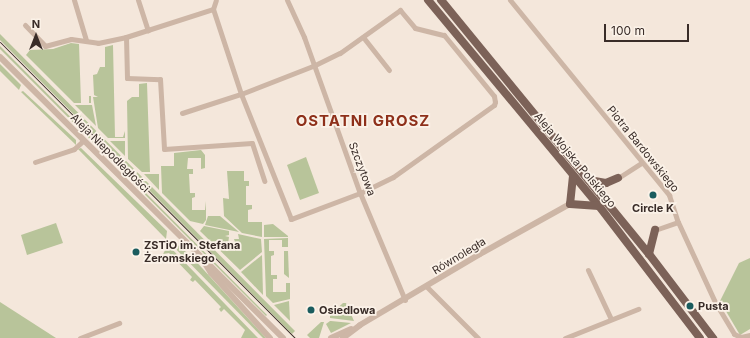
<!DOCTYPE html>
<meta charset="utf-8">
<style>
body{margin:0}
#map{position:relative;width:750px;height:338px;overflow:hidden;background:#f4e7db;font-family:Inter,sans-serif}
div>[style]{position:absolute}
.green>*{inset:0;background:#b8c49a}
.minor>*{height:5px;margin:-2.5px;padding:0 2.5px;transform-origin:2.5px;border-radius:2.5px;background:#cdb6a6}
.tertiary>*{height:6px;margin:-3px;padding:0 3px;transform-origin:3px;border-radius:3px;background:#cdb6a6}
.primary>*{height:8px;margin:-4px;padding:0 4px;transform-origin:4px;border-radius:4px;background:#7c6258}
.tram>*{height:1px;margin:-0.5px;padding:0 0.5px;transform-origin:0.5px;border-radius:0.5px;background:#392c28}
.dots>*{width:11px;height:11px;translate:-50% -50%;box-sizing:border-box;border:2px solid #fbf2e8;border-radius:50%}
span{translate:-50% -50%;white-space:nowrap;text-align:center;line-height:1.15;-webkit-text-stroke:3.5px #fbf2e8;paint-order:stroke}
.street-label{font-size:11px;color:#392c28}
.poi-label{font-size:11px;color:#392c28;font-weight:700}
.left{translate:0 -50%;text-align:left}
.district-label{font-size:15px;color:#8e301a;font-weight:700;letter-spacing:1px}
.north{position:absolute;left:16px;top:16px;width:40px;height:40px;-webkit-text-stroke:3px #fbf2e8;paint-order:stroke;rotate:0deg;font-size:11px;font-weight:700;line-height:16px;text-align:center;color:#392c28}
.north::after{content:'';display:block;margin:auto;width:14px;height:18px;background:#392c28;clip-path:polygon(50% 0,100% 100%,50% 72%,0 100%)}
.scale{position:absolute;left:604px;top:24px;width:85px;height:18px;box-sizing:border-box;border:2px solid #392c28;border-top:0;padding-left:5px;font-size:12px;line-height:14px;white-space:nowrap;color:#392c28;-webkit-text-stroke:3px #fbf2e8;paint-order:stroke}
</style>
<div id="map">
<div class="green">
<div style="clip-path:polygon(0 34px,295px 331px,292px 334px,0 40px)"></div>
<div style="clip-path:polygon(71px 43px,79px 44px,81px 103px,89px 103px,89px 96px,91px 96px,91px 103px,74px 103px,26px 55px,30px 50px,53px 49px)"></div>
<div style="clip-path:polygon(113px 45px,115px 137px,123px 137px,125px 131px,125px 138px,108px 138px,98px 128px,94px 103px,93px 97px,98px 97px,94px 95px,93px 75px,97px 74px,100px 67px,105px 67px,105px 47px)"></div>
<div style="clip-path:polygon(0 46px,267px 315px,266px 316px,0 49px)"></div>
<div style="clip-path:polygon(0 64px,21px 85px,19px 90px,0 71px)"></div>
<div style="clip-path:polygon(147px 83px,150px 172px,142px 172px,128px 159px,127px 101px,132px 97px,139px 97px,139px 84px)"></div>
<div style="clip-path:polygon(23px 91px,76px 140px,76px 145px,21px 92px)"></div>
<div style="clip-path:polygon(75px 105px,92px 105px,96px 126px)"></div>
<div style="clip-path:polygon(110px 141px,125px 141px,125px 156px)"></div>
<div style="clip-path:polygon(81px 148px,167px 231px,166px 239px,78px 149px)"></div>
<div style="clip-path:polygon(201px 150px,205px 155px,205px 168px,201px 169px,201px 158px,188px 158px,187px 169px,193px 169px,193px 174px,189px 174px,190px 193px,195px 193px,195px 197px,192px 198px,192px 210px,205px 210px,206px 201px,206px 220px,203px 224px,190px 221px,162px 193px,161px 166px,174px 166px,174px 153px)"></div>
<div style="clip-path:polygon(306px 157px,319px 193px,300px 200px,287px 165px)"></div>
<div style="clip-path:polygon(227px 171px,244px 171px,244px 181px,249px 181px,249px 186px,246px 186px,246px 205px,252px 205px,252px 209px,248px 210px,248px 222px,262px 222px,262px 237px,242px 233px,224px 216px,223px 198px,229px 199px)"></div>
<div style="clip-path:polygon(144px 174px,159px 174px,159px 190px)"></div>
<div style="clip-path:polygon(208px 216px,220px 216px,239px 232px,205px 225px)"></div>
<div style="clip-path:polygon(56px 223px,63px 243px,27px 255px,21px 235px)"></div>
<div style="clip-path:polygon(273px 224px,288px 236px,288px 237px,264px 237px,264px 225px)"></div>
<div style="clip-path:polygon(204px 226px,229px 231px,229px 235px,225px 236px,229px 237px,228px 244px,235px 242px,234px 239px,239px 239px,238px 234px,261px 239px,262px 252px,240px 270px,200px 231px)"></div>
<div style="clip-path:polygon(288px 238px,288px 247px,282px 247px,282px 240px,269px 240px,269px 251px,274px 251px,274px 255px,271px 256px,271px 275px,277px 275px,277px 279px,273px 279px,273px 292px,286px 292px,286px 283px,290px 283px,290px 299px,273px 303px,266px 296px,264px 239px)"></div>
<div style="clip-path:polygon(173px 241px,192px 257px,266px 338px,263px 338px,170px 243px)"></div>
<div style="clip-path:polygon(168px 245px,226px 305px,258px 338px,241px 338px,245px 330px,224px 309px,221px 312px,219px 309px,221px 307px,195px 280px,193px 282px,190px 280px,192px 277px,169px 253px,163px 254px)"></div>
<div style="clip-path:polygon(284px 251px,288px 251px,289px 278px,284px 274px)"></div>
<div style="clip-path:polygon(262px 255px,263px 295px,241px 272px)"></div>
<div style="clip-path:polygon(750px 258px,750px 329px,740px 335px,720px 301px,739px 263px)"></div>
<div style="clip-path:polygon(289px 301px,290px 321px,274px 305px)"></div>
<div style="clip-path:polygon(0 302px,56px 338px,0 338px)"></div>
<div style="clip-path:polygon(343px 303px,346px 303px,354px 321px,330px 318px,330px 315px)"></div>
<div style="clip-path:polygon(330px 321px,331px 321px,351px 323px,331px 333px,326px 324px)"></div>
<div style="clip-path:polygon(321px 322px,324px 322px,319px 338px,310px 338px,307px 335px)"></div>
</div>
<div class="minor">
<div style="left:74px;top:0;width:42px;rotate:73.3deg"></div>
<div style="left:138px;top:0;width:32px;rotate:72deg"></div>
<div style="left:287px;top:0;width:41px;rotate:65.3deg"></div>
<div style="left:304px;top:37px;width:166px;rotate:70.3deg"></div>
<div style="left:360px;top:193px;width:116px;rotate:67.2deg"></div>
<div style="left:510px;top:0;width:252px;rotate:50.8deg"></div>
<div style="left:669px;top:195px;width:28px;rotate:72deg"></div>
<div style="left:678px;top:222px;width:88px;rotate:65.2deg"></div>
<div style="left:715px;top:302px;width:37px;rotate:59deg"></div>
<div style="left:734px;top:334px;width:8px;rotate:23deg"></div>
<div style="left:741px;top:337px;width:9px;rotate:-13deg"></div>
<div style="left:25px;top:25px;width:29px;rotate:46deg"></div>
<div style="left:45px;top:46px;width:27px;rotate:-15deg"></div>
<div style="left:71px;top:39px;width:27px;rotate:8deg"></div>
<div style="left:98px;top:43px;width:29px;rotate:-12deg"></div>
<div style="left:126px;top:37px;width:91px;rotate:-17.8deg"></div>
<div style="left:213px;top:9px;width:9px;rotate:-72deg"></div>
<div style="left:126px;top:37px;width:41px;rotate:88.6deg"></div>
<div style="left:127px;top:78px;width:33px;rotate:2deg"></div>
<div style="left:160px;top:79px;width:70px;rotate:86.7deg"></div>
<div style="left:164px;top:149px;width:88px;rotate:-3.9deg"></div>
<div style="left:252px;top:143px;width:40px;rotate:72deg"></div>
<div style="left:363px;top:37px;width:42px;rotate:51.8deg"></div>
<div style="left:182px;top:113px;width:62px;rotate:-17.9deg"></div>
<div style="left:241px;top:94px;width:77px;rotate:-21.3deg"></div>
<div style="left:313px;top:66px;width:30px;rotate:-26deg"></div>
<div style="left:340px;top:53px;width:74px;rotate:-35.6deg"></div>
<div style="left:400px;top:10px;width:23px;rotate:50deg"></div>
<div style="left:415px;top:28px;width:30px;rotate:14deg"></div>
<div style="left:444px;top:35px;width:79px;rotate:50.7deg"></div>
<div style="left:494px;top:96px;width:6px;rotate:81deg"></div>
<div style="left:495px;top:102px;width:3px;rotate:108deg"></div>
<div style="left:494px;top:105px;width:124px;rotate:144.5deg"></div>
<div style="left:393px;top:177px;width:37px;rotate:154deg"></div>
<div style="left:360px;top:193px;width:74px;rotate:159.4deg"></div>
<div style="left:291px;top:219px;width:135px;rotate:-111.8deg"></div>
<div style="left:241px;top:94px;width:89px;rotate:-108.2deg"></div>
<div style="left:35px;top:162px;width:41px;rotate:-18.4deg"></div>
<div style="left:74px;top:149px;width:12px;rotate:-42deg"></div>
<div style="left:618px;top:178px;width:27px;rotate:-33deg"></div>
<div style="left:655px;top:230px;width:24px;rotate:-19deg"></div>
<div style="left:588px;top:270px;width:54px;rotate:64.9deg"></div>
<div style="left:427px;top:287px;width:72px;rotate:45deg"></div>
<div style="left:80px;top:338px;width:42px;rotate:-21deg"></div>
<div style="left:565px;top:338px;width:79px;rotate:-21.7deg"></div>
</div>
<div class="tertiary">
<div style="left:0;top:57px;width:399px;rotate:44.8deg"></div>
<div style="left:206px;top:265px;width:9px;rotate:58deg"></div>
<div style="left:211px;top:273px;width:88px;rotate:47.8deg"></div>
<div style="left:331px;top:338px;width:22px;rotate:-24deg"></div>
<div style="left:343px;top:338px;width:21px;rotate:-37deg"></div>
<div style="left:360px;top:325px;width:139px;rotate:-30.6deg"></div>
<div style="left:480px;top:254px;width:103px;rotate:-29.1deg"></div>
</div>
<div class="primary">
<div style="left:428px;top:0;width:268px;rotate:50.3deg"></div>
<div style="left:599px;top:206px;width:166px;rotate:52.6deg"></div>
<div style="left:441px;top:0;width:328px;rotate:50.7deg"></div>
<div style="left:649px;top:254px;width:106px;rotate:52.7deg"></div>
<div style="left:573px;top:176px;width:28px;rotate:96deg"></div>
<div style="left:570px;top:204px;width:29px;rotate:4deg"></div>
<div style="left:589px;top:180px;width:17px;rotate:10deg"></div>
<div style="left:606px;top:183px;width:13px;rotate:-23deg"></div>
<div style="left:649px;top:254px;width:25px;rotate:-76deg"></div>
</div>
<div class="tram">
<div style="left:0;top:42px;width:418px;rotate:45.1deg"></div>
</div>
<div class="dots">
<div style="left:653px;top:195px;background:#1a5c5e"></div>
<div style="left:136px;top:252px;background:#1a5c5e"></div>
<div style="left:690px;top:306px;background:#1a5c5e"></div>
<div style="left:311px;top:310px;background:#1a5c5e"></div>
</div>
<div class="street-label">
<span style="left:643px;top:149px;rotate:51deg">Piotra Bardowskiego</span>
<span style="left:110px;top:153px;rotate:45deg">Aleja Niepodległości</span>
<span style="left:575px;top:160px;rotate:50deg">Aleja Wojska Polskiego</span>
<span style="left:362px;top:169px;rotate:69deg">Szczytowa</span>
<span style="left:459px;top:256px;rotate:-31deg">Równoległa</span>
</div>
<div class="poi-label">
<span style="left:653px;top:208px">Circle K</span>
<span class="left" style="left:144px;top:252px">ZSTiO im. Stefana<br>Żeromskiego</span>
<span class="left" style="left:698px;top:306px">Pusta</span>
<span class="left" style="left:319px;top:310px">Osiedlowa</span>
</div>
<div class="district-label">
<span style="left:363px;top:121px">OSTATNI GROSZ</span>
</div>
<div class="north">N</div>
<div class="scale">100 m</div>
</div>
